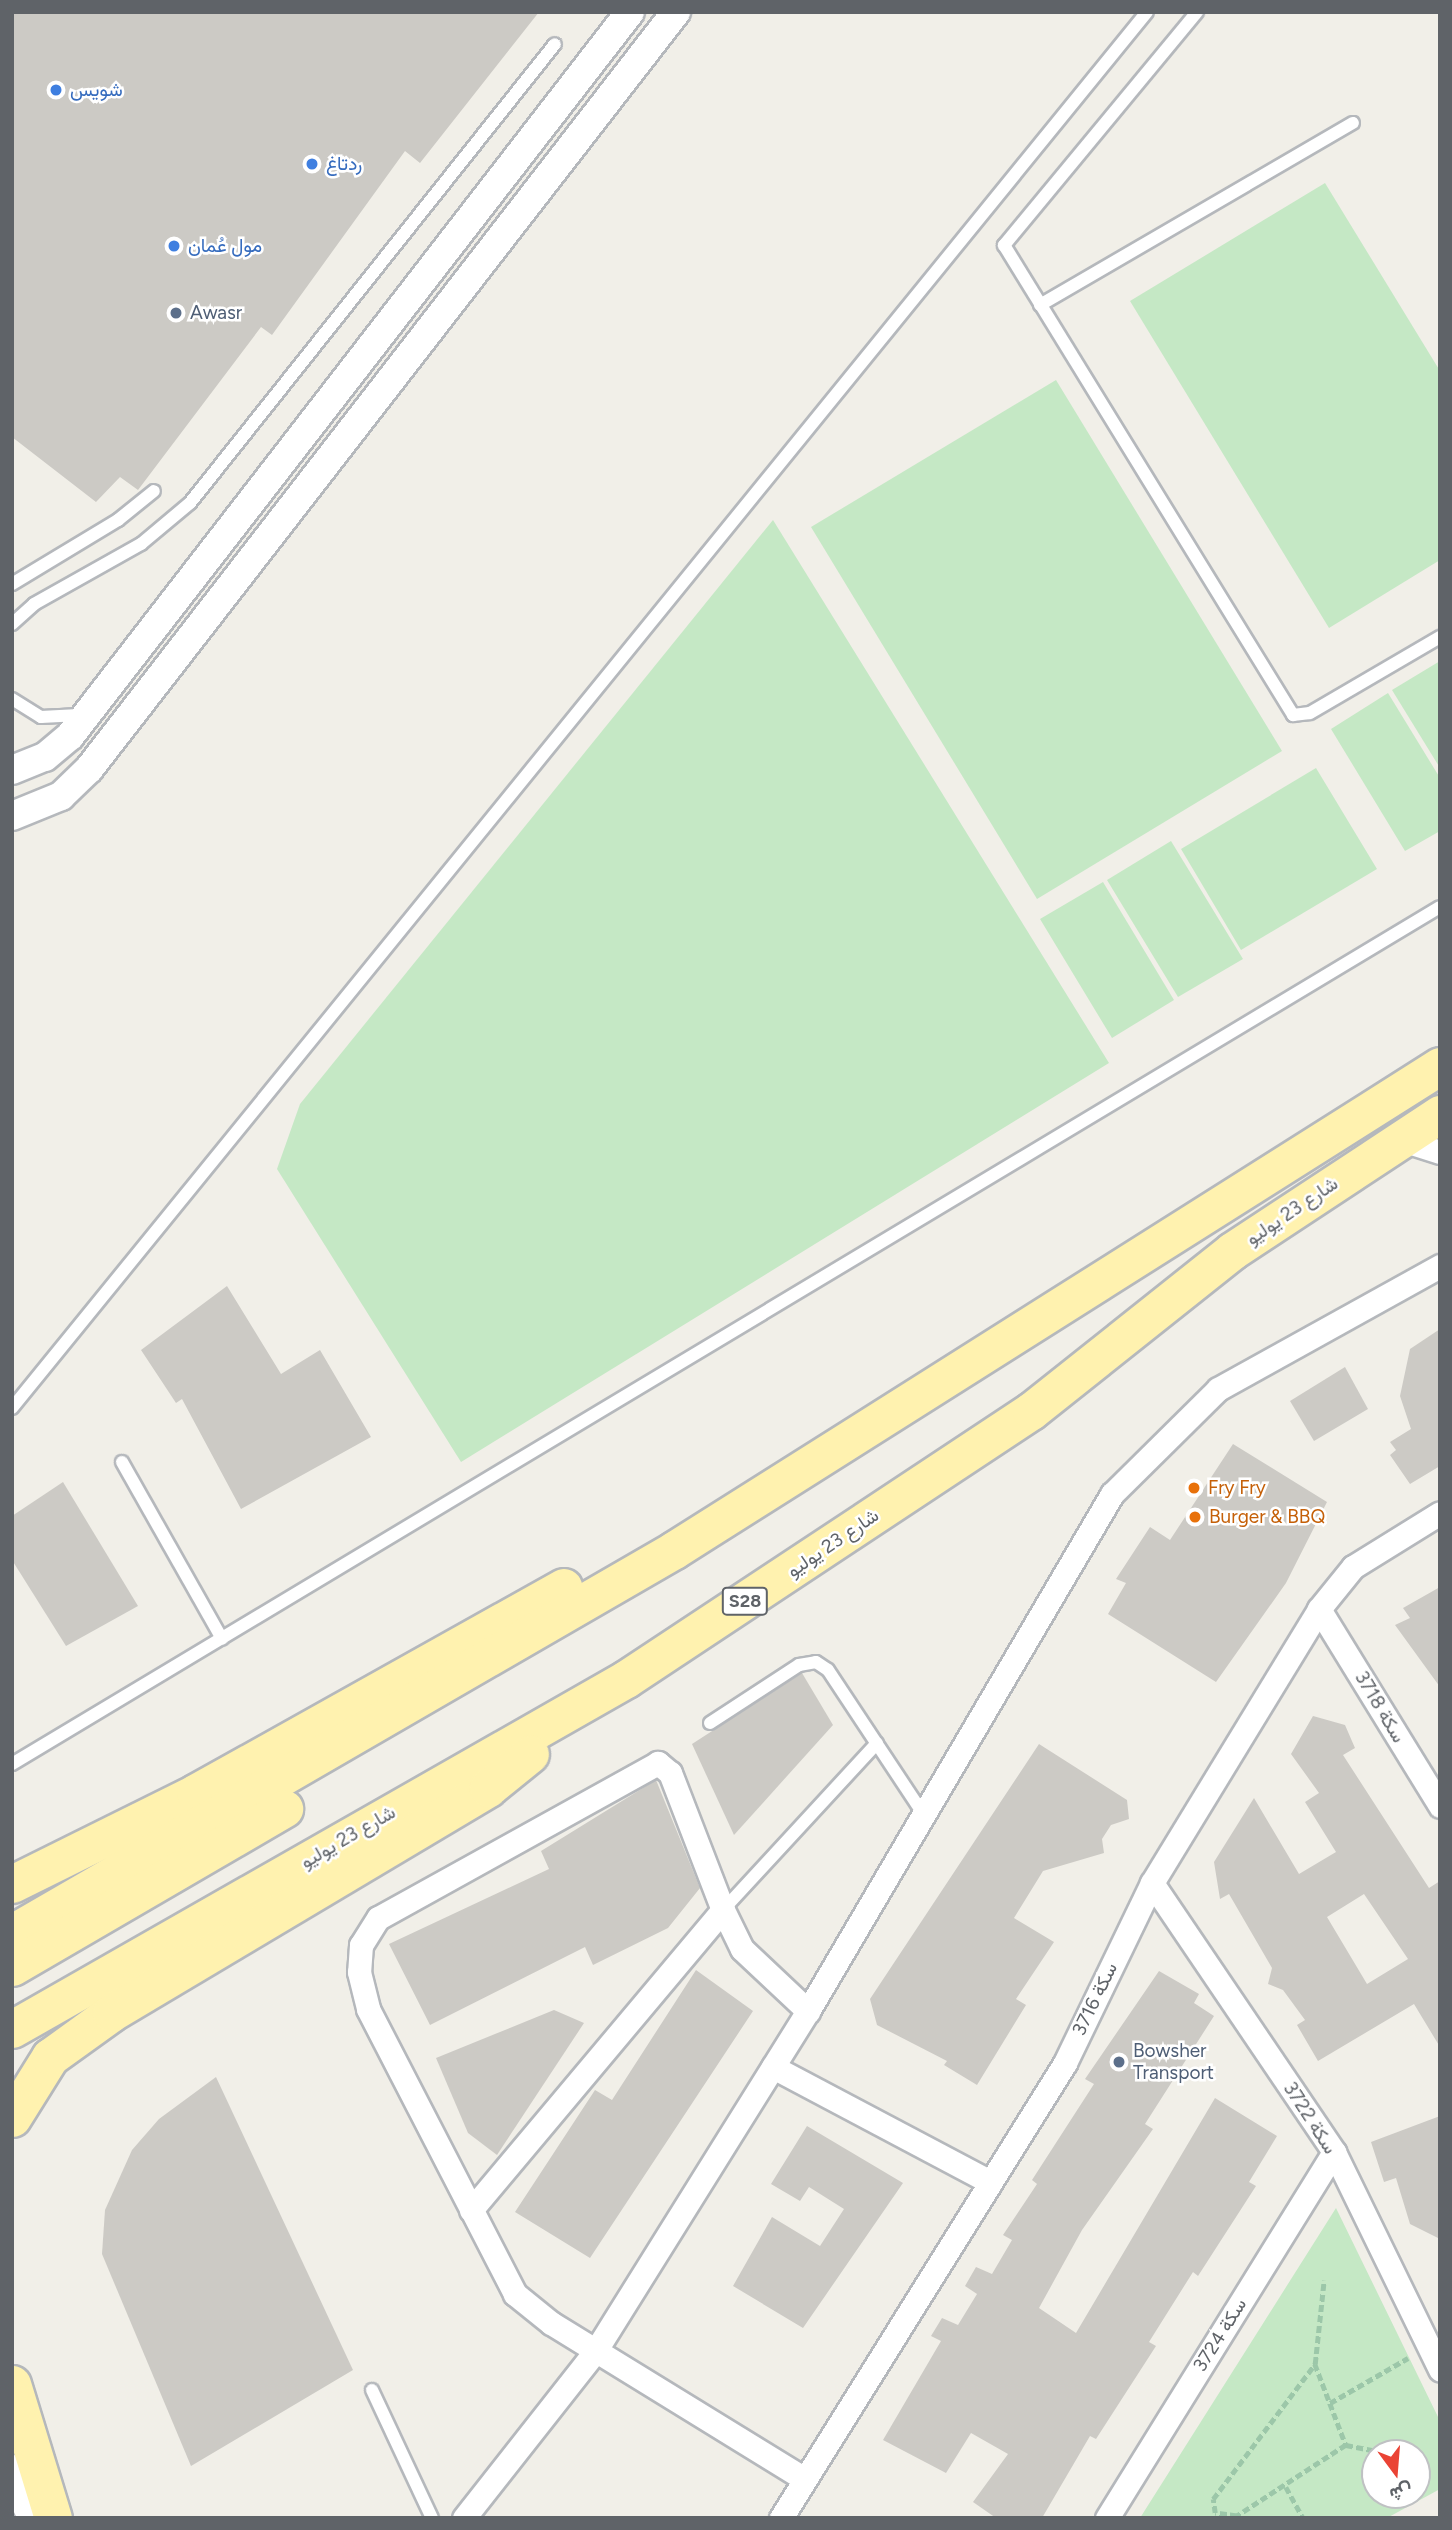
<!DOCTYPE html>
<meta charset="utf-8">
<style>
body{margin:0}
#map{position:relative;width:1452px;height:2530px;overflow:hidden;background:#f1efe8;font-family:Figtree,Vazirmatn,sans-serif}
div>[style]{position:absolute}
.green>*{inset:0;background:#c5e8c5}
.building>*{inset:0;background:#cccac5}
.path>*{height:4.5px;margin-top:-2.25px;transform-origin:0;background:repeating-linear-gradient(90deg,#9cc7a9 0 7px,transparent 0 10.5px)}
.roads{filter:drop-shadow(2px 0 #b5b8bc) drop-shadow(-2px 0 #b5b8bc) drop-shadow(0 2px #b5b8bc) drop-shadow(0 -2px #b5b8bc)}
.service>*{height:12px;margin:-6px;padding:0 6px;transform-origin:6px;border-radius:6px;background:#fff}
.minor>*{height:23px;margin:-11.5px;padding:0 11.5px;transform-origin:11.5px;border-radius:11.5px;background:#fff}
.tertiary>*{height:28px;margin:-14px;padding:0 14px;transform-origin:14px;border-radius:14px;background:#fff}
.secondary>*{height:33px;margin:-16.5px;padding:0 16.5px;transform-origin:16.5px;border-radius:16.5px;background:#fff}
.primary>*{height:37px;margin:-18.5px;padding:0 18.5px;transform-origin:18.5px;border-radius:18.5px;background:#fff2af}
.dots>*{width:19px;height:19px;translate:-50% -50%;box-sizing:border-box;border:4px solid #fff;border-radius:50%}
span{translate:-50% -50%;white-space:nowrap;text-align:center;line-height:1.15;-webkit-text-stroke:5px #fff;paint-order:stroke}
.shield-label span{padding:2px 5px;background:#fff;border:2px solid;border-radius:5px;-webkit-text-stroke-width:0}
.shield-label{font-size:18px;color:#5f6368;font-weight:700}
.shop-label{font-size:19px;color:#366cbe}
.left{translate:0 -50%;text-align:left}
.service-label{font-size:19px;color:#4e5e75}
.street-label{font-size:19px;color:#5f6368}
.food-label{font-size:19px;color:#c56008}
.frame{position:absolute;inset:0;border:14px solid #5f6368;pointer-events:none}
.north{position:absolute;left:1361px;top:2439px;width:70px;height:70px;box-sizing:border-box;background:#fff;border:2px solid #bfc1c3;border-radius:50%;rotate:164deg;font-size:19px;font-weight:700;line-height:28px;text-align:center;color:#5f6368}
.north::after{content:'';display:block;margin:auto;width:24px;height:32px;background:#ea4335;clip-path:polygon(50% 0,100% 100%,50% 72%,0 100%)}
</style>
<div id="map">
<div class="green">
<div style="clip-path:polygon(1325px 183px,1440px 371px,1440px 560px,1329px 628px,1130px 301px)"></div>
<div style="clip-path:polygon(1056px 380px,1282px 751px,1037px 899px,811px 527px)"></div>
<div style="clip-path:polygon(773px 520px,1109px 1063px,461px 1462px,277px 1169px,300px 1104px)"></div>
<div style="clip-path:polygon(1440px 661px,1440px 768px,1392px 690px)"></div>
<div style="clip-path:polygon(1388px 693px,1440px 778px,1440px 831px,1405px 851px,1331px 729px)"></div>
<div style="clip-path:polygon(1316px 768px,1377px 869px,1241px 950px,1181px 849px)"></div>
<div style="clip-path:polygon(1171px 841px,1243px 959px,1178px 997px,1107px 880px)"></div>
<div style="clip-path:polygon(1103px 882px,1174px 1000px,1112px 1038px,1040px 919px)"></div>
<div style="clip-path:polygon(evenodd,1336px 2208px,1440px 2421px,1440px 2489px,1387px 2518px,1140px 2518px,1336px 2208px,1375px 2453px,1417px 2453px,1417px 2495px,1375px 2495px,1375px 2453px)"></div>
</div>
<div class="building">
<div style="clip-path:polygon(12px 12px,539px 12px,420px 163px,405px 151px,272px 335px,261px 327px,138px 490px,120px 477px,96px 502px,12px 437px)"></div>
<div style="clip-path:polygon(227px 1286px,281px 1374px,320px 1350px,371px 1437px,241px 1509px,182px 1399px,176px 1403px,141px 1350px)"></div>
<div style="clip-path:polygon(1440px 1329px,1440px 1466px,1410px 1484px,1390px 1455px,1396px 1450px,1390px 1442px,1411px 1429px,1400px 1396px,1410px 1349px)"></div>
<div style="clip-path:polygon(1345px 1367px,1368px 1409px,1314px 1441px,1290px 1401px)"></div>
<div style="clip-path:polygon(1233px 1444px,1327px 1502px,1286px 1583px,1216px 1682px,1108px 1614px,1126px 1583px,1116px 1579px,1150px 1527px,1170px 1540px)"></div>
<div style="clip-path:polygon(63px 1482px,138px 1606px,66px 1646px,12px 1560px,12px 1516px)"></div>
<div style="clip-path:polygon(1440px 1587px,1440px 1687px,1395px 1625px,1410px 1618px,1403px 1608px)"></div>
<div style="clip-path:polygon(802px 1673px,833px 1725px,734px 1835px,692px 1744px)"></div>
<div style="clip-path:polygon(evenodd,1313px 1716px,1345px 1725px,1355px 1748px,1343px 1755px,1429px 1888px,1440px 1881px,1440px 2047px,1414px 2004px,1318px 2061px,1297px 2025px,1305px 2020px,1283px 1990px,1268px 1984px,1272px 1968px,1229px 1894px,1220px 1899px,1214px 1862px,1254px 1798px,1299px 1874px,1336px 1852px,1305px 1802px,1319px 1793px,1291px 1754px,1313px 1716px,1364px 1894px,1408px 1959px,1367px 1984px,1327px 1917px,1364px 1894px)"></div>
<div style="clip-path:polygon(1039px 1744px,1127px 1800px,1129px 1819px,1111px 1825px,1102px 1839px,1104px 1853px,1043px 1871px,1014px 1918px,1054px 1942px,1016px 1999px,1026px 2005px,977px 2085px,944px 2065px,947px 2061px,877px 2025px,870px 1999px)"></div>
<div style="clip-path:polygon(656px 1780px,700px 1888px,668px 1928px,593px 1965px,585px 1947px,430px 2025px,389px 1944px,549px 1869px,541px 1851px)"></div>
<div style="clip-path:polygon(696px 1970px,753px 2011px,590px 2258px,515px 2212px,595px 2090px,612px 2100px)"></div>
<div style="clip-path:polygon(1159px 1971px,1199px 1994px,1194px 2003px,1214px 2016px,1145px 2124px,1153px 2129px,1082px 2230px,1039px 2308px,1076px 2333px,1215px 2098px,1277px 2136px,1249px 2182px,1256px 2186px,1198px 2276px,1193px 2272px,1149px 2342px,1156px 2346px,1096px 2439px,1090px 2436px,1042px 2518px,996px 2518px,973px 2502px,1008px 2454px,971px 2433px,946px 2473px,883px 2440px,941px 2341px,931px 2336px,942px 2318px,958px 2325px,977px 2294px,965px 2286px,976px 2267px,992px 2274px,1012px 2240px,1003px 2235px,1037px 2184px,1032px 2180px,1094px 2084px,1085px 2079px)"></div>
<div style="clip-path:polygon(554px 2010px,584px 2023px,497px 2155px,468px 2133px,436px 2058px)"></div>
<div style="clip-path:polygon(216px 2077px,353px 2370px,191px 2466px,102px 2254px,105px 2210px,132px 2150px,159px 2119px)"></div>
<div style="clip-path:polygon(1440px 2116px,1440px 2239px,1410px 2224px,1396px 2178px,1384px 2182px,1371px 2142px)"></div>
<div style="clip-path:polygon(807px 2126px,903px 2183px,803px 2328px,733px 2286px,772px 2217px,820px 2246px,844px 2209px,809px 2187px,800px 2201px,771px 2184px)"></div>
</div>
<div class="path">
<div style="left:1315px;top:2364px;width:87px;rotate:69.1deg"></div>
<div style="left:1346px;top:2445px;width:130px;rotate:146.9deg"></div>
<div style="left:1237px;top:2516px;width:22px;rotate:-172deg"></div>
<div style="left:1215px;top:2513px;width:14px;rotate:-98deg"></div>
<div style="left:1213px;top:2499px;width:169px;rotate:-52.9deg"></div>
<div style="left:1315px;top:2364px;width:84px;rotate:-83.9deg"></div>
<div style="left:1330px;top:2403px;width:90px;rotate:-30deg"></div>
<div style="left:1346px;top:2445px;width:42px;rotate:11deg"></div>
<div style="left:1286px;top:2487px;width:35px;rotate:61deg"></div>
</div>
<div class="roads">
<div class="service">
<div style="left:1197px;top:12px;width:303px;rotate:129.6deg"></div>
<div style="left:1004px;top:245px;width:552px;rotate:58.41deg"></div>
<div style="left:1293px;top:715px;width:17px;rotate:-7deg"></div>
<div style="left:1310px;top:713px;width:151px;rotate:-30.3deg"></div>
<div style="left:1040px;top:305px;width:362px;rotate:-30.2deg"></div>
<div style="left:12px;top:584px;width:124px;rotate:-31.1deg"></div>
<div style="left:118px;top:520px;width:46px;rotate:-38.9deg"></div>
<div style="left:12px;top:624px;width:30px;rotate:-42deg"></div>
<div style="left:34px;top:604px;width:123px;rotate:-29.3deg"></div>
<div style="left:141px;top:544px;width:64px;rotate:-39.9deg"></div>
<div style="left:190px;top:503px;width:586px;rotate:-51.51deg"></div>
<div style="left:12px;top:699px;width:34px;rotate:32deg"></div>
<div style="left:41px;top:717px;width:38px;rotate:-3deg"></div>
<div style="left:12px;top:1408px;width:1799px;rotate:-50.89deg"></div>
<div style="left:122px;top:1462px;width:203px;rotate:60.5deg"></div>
<div style="left:710px;top:1723px;width:106px;rotate:-33.1deg"></div>
<div style="left:799px;top:1665px;width:17px;rotate:-10deg"></div>
<div style="left:816px;top:1662px;width:14px;rotate:34deg"></div>
<div style="left:828px;top:1670px;width:170px;rotate:56.5deg"></div>
<div style="left:12px;top:1764px;width:1665px;rotate:-30.97deg"></div>
<div style="left:723px;top:1910px;width:227px;rotate:-47.3deg"></div>
<div style="left:372px;top:2390px;width:141px;rotate:64.9deg"></div>
</div>
<div class="minor">
<div style="left:1399px;top:1139px;width:43px;rotate:17.6deg"></div>
<div style="left:1319px;top:1609px;width:231px;rotate:58.4deg"></div>
<div style="left:1152px;top:1883px;width:325px;rotate:55.9deg"></div>
<div style="left:1334px;top:2152px;width:242px;rotate:64deg"></div>
<div style="left:723px;top:1910px;width:147px;rotate:-111.1deg"></div>
<div style="left:670px;top:1773px;width:16px;rotate:-140deg"></div>
<div style="left:658px;top:1763px;width:320px;rotate:151deg"></div>
<div style="left:378px;top:1918px;width:32px;rotate:122deg"></div>
<div style="left:361px;top:1945px;width:27px;rotate:94deg"></div>
<div style="left:359px;top:1972px;width:38px;rotate:76deg"></div>
<div style="left:368px;top:2009px;width:321px;rotate:62.7deg"></div>
<div style="left:515px;top:2294px;width:46px;rotate:38.9deg"></div>
<div style="left:551px;top:2323px;width:298px;rotate:31.6deg"></div>
<div style="left:773px;top:2067px;width:246px;rotate:27.9deg"></div>
<div style="left:471px;top:2210px;width:392px;rotate:-50deg"></div>
<div style="left:723px;top:1910px;width:43px;rotate:64deg"></div>
<div style="left:742px;top:1949px;width:91px;rotate:43.2deg"></div>
<div style="left:464px;top:2518px;width:214px;rotate:-51.8deg"></div>
<div style="left:596px;top:2350px;width:400px;rotate:-58deg"></div>
<div style="left:808px;top:2011px;width:600px;rotate:-59.54deg"></div>
<div style="left:1112px;top:1494px;width:149px;rotate:-44.7deg"></div>
<div style="left:1218px;top:1389px;width:254px;rotate:-29deg"></div>
<div style="left:781px;top:2518px;width:536px;rotate:-58.03deg"></div>
<div style="left:1065px;top:2063px;width:200px;rotate:-64.2deg"></div>
<div style="left:1152px;top:1883px;width:321px;rotate:-58.6deg"></div>
<div style="left:1319px;top:1609px;width:54px;rotate:-51deg"></div>
<div style="left:1353px;top:1567px;width:102px;rotate:-31.8deg"></div>
<div style="left:1107px;top:2518px;width:431px;rotate:-58.2deg"></div>
</div>
<div class="tertiary">
<div style="left:12px;top:770px;width:35px;rotate:-22deg"></div>
<div style="left:45px;top:757px;width:33px;rotate:-40deg"></div>
<div style="left:70px;top:736px;width:915px;rotate:-52.28deg"></div>
<div style="left:12px;top:816px;width:53px;rotate:-22.2deg"></div>
<div style="left:61px;top:796px;width:39px;rotate:-44deg"></div>
<div style="left:89px;top:769px;width:958px;rotate:-52.21deg"></div>
</div>
<div class="secondary">
<div style="left:12px;top:2471px;width:52px;rotate:63.9deg"></div>
</div>
<div class="primary">
<div style="left:12px;top:1884px;width:204px;rotate:-26.4deg"></div>
<div style="left:195px;top:1793px;width:422px;rotate:-29.2deg"></div>
<div style="left:12px;top:1933px;width:765px;rotate:-30.05deg"></div>
<div style="left:674px;top:1550px;width:906px;rotate:-32.29deg"></div>
<div style="left:12px;top:1967px;width:315px;rotate:-30.2deg"></div>
<div style="left:12px;top:2029px;width:707px;rotate:-29.68deg"></div>
<div style="left:626px;top:1679px;width:486px;rotate:-33.5deg"></div>
<div style="left:1031px;top:1411px;width:257px;rotate:-38.5deg"></div>
<div style="left:1232px;top:1251px;width:249px;rotate:-33.4deg"></div>
<div style="left:12px;top:2118px;width:72px;rotate:-58.1deg"></div>
<div style="left:50px;top:2057px;width:75px;rotate:-35.8deg"></div>
<div style="left:111px;top:2013px;width:439px;rotate:-30.8deg"></div>
<div style="left:488px;top:1788px;width:54px;rotate:-39deg"></div>
<div style="left:12px;top:2384px;width:140px;rotate:73deg"></div>
</div>
</div>
<div class="dots">
<div style="left:56px;top:90px;background:#3f7fe0"></div>
<div style="left:312px;top:164px;background:#3f7fe0"></div>
<div style="left:174px;top:246px;background:#3f7fe0"></div>
<div style="left:176px;top:313px;background:#5c6f8a"></div>
<div style="left:1194px;top:1488px;background:#e8710a"></div>
<div style="left:1195px;top:1517px;background:#e8710a"></div>
<div style="left:1119px;top:2062px;background:#5c6f8a"></div>
</div>
<div class="shield-label">
<span style="left:745px;top:1601px">S28</span>
</div>
<div class="shop-label">
<span class="left" style="left:70px;top:90px">شويس</span>
<span class="left" style="left:326px;top:164px">ردتاغ</span>
<span class="left" style="left:188px;top:246px">مول عُمان</span>
</div>
<div class="service-label">
<span class="left" style="left:190px;top:313px">Awasr</span>
<span class="left" style="left:1133px;top:2062px">Bowsher<br>Transport</span>
</div>
<div class="street-label">
<span style="left:1292px;top:1211px;rotate:-34deg">شارع 23 يوليو</span>
<span style="left:833px;top:1543px;rotate:-34deg">شارع 23 يوليو</span>
<span style="left:1380px;top:1707px;rotate:59deg">سكة 3718</span>
<span style="left:348px;top:1837px;rotate:-30deg">شارع 23 يوليو</span>
<span style="left:1095px;top:1999px;rotate:-64deg">سكة 3716</span>
<span style="left:1310px;top:2118px;rotate:57deg">سكة 3722</span>
<span style="left:1220px;top:2335px;rotate:-58deg">سكة 3724</span>
</div>
<div class="food-label">
<span class="left" style="left:1208px;top:1488px">Fry Fry</span>
<span class="left" style="left:1209px;top:1517px">Burger &amp; BBQ</span>
</div>
<div class="frame"></div>
<div class="north">ش</div>
</div>
